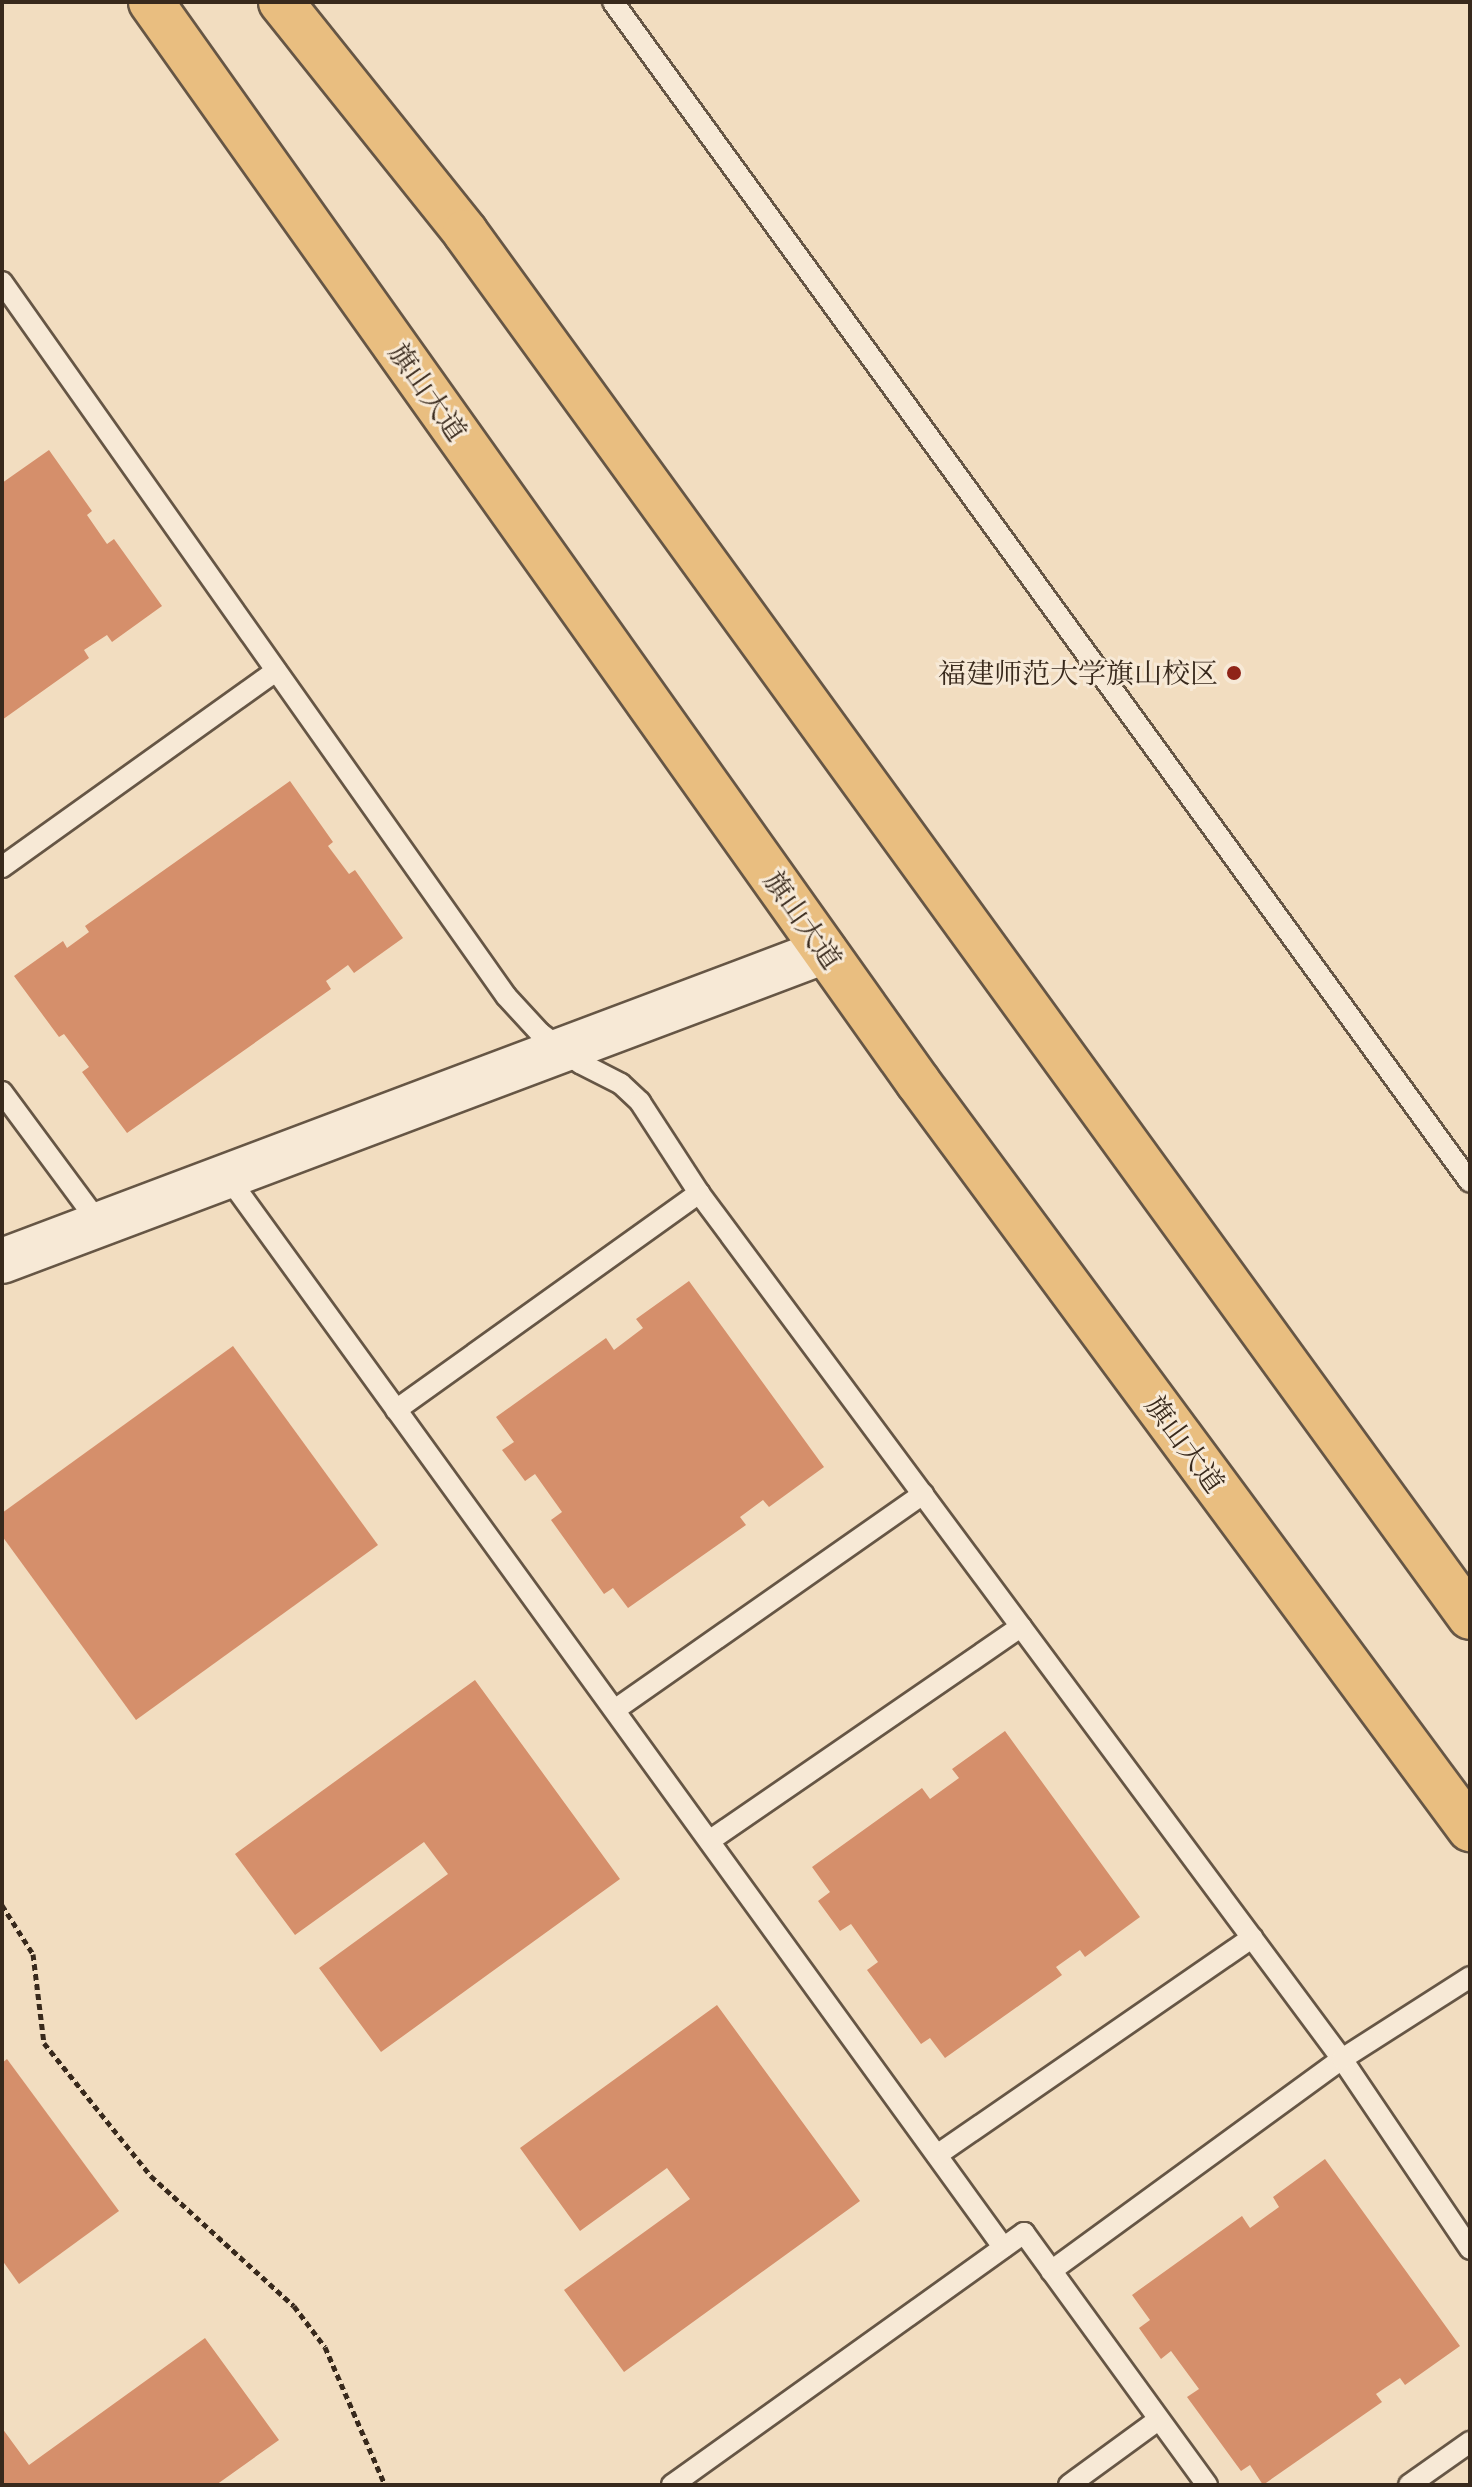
<!DOCTYPE html>
<meta charset="utf-8">
<style>
body{margin:0}
#map{position:relative;width:1472px;height:2487px;overflow:hidden;background:#f2ddc0;font-family:"EB Garamond","Noto Serif SC",serif}
div>[style]{position:absolute}
.building>*{inset:0;background:#d58f6b}
.path>*{height:5px;margin-top:-2.5px;transform-origin:0;background:repeating-linear-gradient(90deg,#38291c 0 6px,transparent 0 10px)}
.roads{filter:drop-shadow(2px 0 #665645) drop-shadow(-2px 0 #665645) drop-shadow(0 2px #665645) drop-shadow(0 -2px #665645)}
.service>*{height:20px;margin:-10px;padding:0 10px;transform-origin:10px;border-radius:10px;background:#f7e9d6}
.tertiary>*{height:44px;margin:-22px;padding:0 22px;transform-origin:22px;border-radius:22px;background:#f7e9d6}
.trunk>*{height:44px;margin:-22px;padding:0 22px;transform-origin:22px;border-radius:22px;background:#e9be80}
.dots>*{width:22px;height:22px;translate:-50% -50%;box-sizing:border-box;border:4px solid #f7e9d6;border-radius:50%}
span{translate:-50% -50%;white-space:nowrap;text-align:center;line-height:1.15;-webkit-text-stroke:6px #f7e9d6;paint-order:stroke}
.street-label{font-size:28px;color:#38291c}
.poi-label{font-size:28px;color:#38291c}
.right{translate:-100% -50%;text-align:right}
.frame{position:absolute;inset:0;border:4px solid #38291c;pointer-events:none}
</style>
<div id="map">
<div class="building">
<div style="clip-path:polygon(49px 450px,92px 511px,87px 515px,107px 544px,114px 539px,162px 606px,112px 642px,107px 635px,84px 650px,89px 658px,2px 720px,2px 483px)"></div>
<div style="clip-path:polygon(290px 781px,333px 842px,328px 846px,349px 874px,355px 870px,403px 938px,354px 973px,348px 965px,326px 981px,331px 989px,127px 1133px,82px 1072px,89px 1067px,64px 1034px,59px 1037px,14px 976px,63px 941px,67px 948px,89px 932px,85px 926px)"></div>
<div style="clip-path:polygon(689px 1281px,824px 1467px,769px 1507px,763px 1500px,740px 1517px,746px 1525px,628px 1608px,613px 1588px,604px 1594px,551px 1520px,562px 1512px,535px 1474px,525px 1481px,502px 1450px,514px 1442px,496px 1417px,606px 1338px,614px 1350px,643px 1328px,636px 1319px)"></div>
<div style="clip-path:polygon(233px 1346px,378px 1545px,136px 1720px,2px 1536px,2px 1513px)"></div>
<div style="clip-path:polygon(475px 1680px,620px 1879px,381px 2052px,319px 1968px,448px 1874px,424px 1842px,295px 1935px,235px 1854px)"></div>
<div style="clip-path:polygon(1005px 1731px,1140px 1917px,1085px 1957px,1080px 1950px,1056px 1967px,1062px 1975px,945px 2058px,930px 2038px,921px 2044px,867px 1970px,878px 1962px,851px 1924px,840px 1931px,818px 1901px,830px 1892px,812px 1867px,922px 1788px,930px 1799px,959px 1778px,952px 1769px)"></div>
<div style="clip-path:polygon(717px 2005px,860px 2201px,624px 2372px,564px 2290px,690px 2199px,667px 2168px,580px 2231px,520px 2148px)"></div>
<div style="clip-path:polygon(7px 2059px,119px 2211px,19px 2284px,2px 2260px,2px 2063px)"></div>
<div style="clip-path:polygon(1325px 2159px,1460px 2346px,1405px 2385px,1400px 2378px,1376px 2394px,1382px 2402px,1263px 2485px,1250px 2465px,1241px 2471px,1187px 2397px,1199px 2389px,1171px 2351px,1161px 2359px,1139px 2328px,1150px 2320px,1132px 2295px,1242px 2216px,1250px 2228px,1279px 2207px,1273px 2197px)"></div>
<div style="clip-path:polygon(205px 2338px,279px 2440px,216px 2485px,2px 2485px,2px 2428px,29px 2465px)"></div>
</div>
<div class="path">
<div style="left:2px;top:1905px;width:58px;rotate:57.7deg"></div>
<div style="left:33px;top:1954px;width:90px;rotate:83deg"></div>
<div style="left:44px;top:2043px;width:171px;rotate:51.2deg"></div>
<div style="left:151px;top:2176px;width:193px;rotate:42.3deg"></div>
<div style="left:294px;top:2306px;width:51px;rotate:52.9deg"></div>
<div style="left:325px;top:2347px;width:150px;rotate:66.5deg"></div>
</div>
<div class="roads">
<div class="service">
<div style="left:613px;top:2px;width:1458px;rotate:54.01deg"></div>
<div style="left:2px;top:282px;width:874px;rotate:54.78deg"></div>
<div style="left:506px;top:996px;width:50px;rotate:47.4deg"></div>
<div style="left:540px;top:1033px;width:50px;rotate:36.9deg"></div>
<div style="left:580px;top:1063px;width:46px;rotate:27.1deg"></div>
<div style="left:621px;top:1084px;width:26px;rotate:43deg"></div>
<div style="left:640px;top:1102px;width:108px;rotate:57deg"></div>
<div style="left:699px;top:1193px;width:1079px;rotate:53.41deg"></div>
<div style="left:1342px;top:2059px;width:229px;rotate:56deg"></div>
<div style="left:2px;top:867px;width:337px;rotate:-35.6deg"></div>
<div style="left:2px;top:1092px;width:163px;rotate:53.5deg"></div>
<div style="left:227px;top:1176px;width:1323px;rotate:54.07deg"></div>
<div style="left:396px;top:1410px;width:373px;rotate:-35.6deg"></div>
<div style="left:616px;top:1709px;width:375px;rotate:-35deg"></div>
<div style="left:712px;top:1839px;width:375px;rotate:-34.5deg"></div>
<div style="left:937px;top:2155px;width:383px;rotate:-34.6deg"></div>
<div style="left:1051px;top:2271px;width:360px;rotate:-36.1deg"></div>
<div style="left:1342px;top:2059px;width:152px;rotate:-32.6deg"></div>
<div style="left:672px;top:2485px;width:433px;rotate:-35.6deg"></div>
<div style="left:1024px;top:2233px;width:311px;rotate:54deg"></div>
<div style="left:1069px;top:2485px;width:110px;rotate:-36.1deg"></div>
<div style="left:1409px;top:2485px;width:75px;rotate:-35.2deg"></div>
</div>
<div class="tertiary">
<div style="left:2px;top:1261px;width:879px;rotate:-20.64deg"></div>
</div>
<div class="trunk">
<div style="left:151px;top:2px;width:1325px;rotate:54.62deg"></div>
<div style="left:918px;top:1082px;width:929px;rotate:53.54deg"></div>
<div style="left:281px;top:2px;width:295px;rotate:51.3deg"></div>
<div style="left:465px;top:232px;width:1711px;rotate:54.03deg"></div>
</div>
</div>
<div class="dots">
<div style="left:1234px;top:673px;background:#8f2418"></div>
</div>
<div class="street-label">
<span style="left:428px;top:392px;rotate:55deg">旗山大道</span>
<span style="left:803px;top:920px;rotate:55deg">旗山大道</span>
<span style="left:1185px;top:1444px;rotate:54deg">旗山大道</span>
</div>
<div class="poi-label">
<span class="right" style="left:1218px;top:673px">福建师范大学旗山校区</span>
</div>
<div class="frame"></div>
</div>
